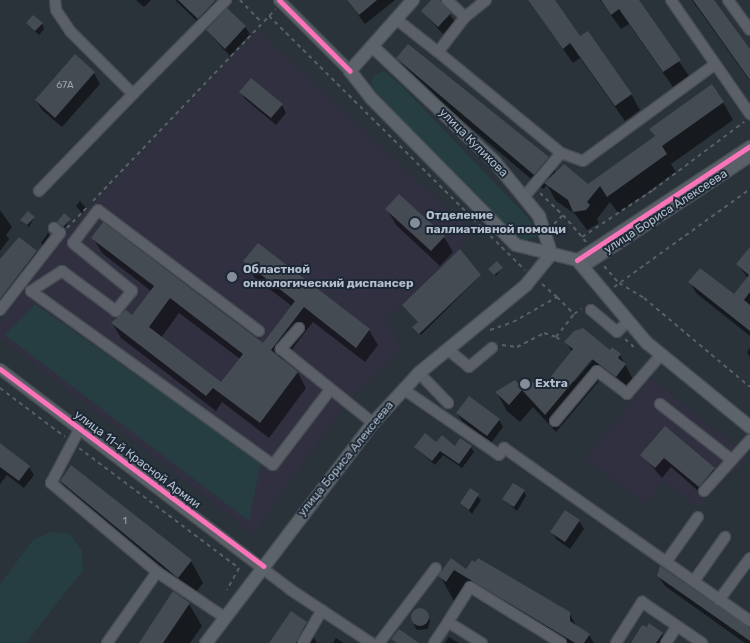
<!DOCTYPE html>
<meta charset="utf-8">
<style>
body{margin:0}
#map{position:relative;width:750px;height:643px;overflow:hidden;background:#2a323a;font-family:Rubik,sans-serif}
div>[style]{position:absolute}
.medical>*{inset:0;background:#313040}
.green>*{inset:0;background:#263e41}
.shadow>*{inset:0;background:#0007}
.building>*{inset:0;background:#444b52}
.round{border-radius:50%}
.path>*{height:2px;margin-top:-1px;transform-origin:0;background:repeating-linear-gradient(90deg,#585f65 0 4px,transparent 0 8px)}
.roads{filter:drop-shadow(1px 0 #484e54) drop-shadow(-1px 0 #484e54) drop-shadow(0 1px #484e54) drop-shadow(0 -1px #484e54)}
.minor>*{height:10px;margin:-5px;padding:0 5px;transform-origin:5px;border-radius:5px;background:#5b6068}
.major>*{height:12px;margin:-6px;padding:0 6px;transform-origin:6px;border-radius:6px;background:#5d636a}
.cycleway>*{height:5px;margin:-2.5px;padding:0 2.5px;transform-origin:2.5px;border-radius:2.5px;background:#fb73b8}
.dots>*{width:14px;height:14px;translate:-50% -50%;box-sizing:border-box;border:2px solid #1c2836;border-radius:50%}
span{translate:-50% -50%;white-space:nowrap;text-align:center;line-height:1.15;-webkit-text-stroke:4px #1c2836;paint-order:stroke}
.number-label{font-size:10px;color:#98a1ad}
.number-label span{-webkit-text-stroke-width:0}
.street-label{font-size:12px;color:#b4becb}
.poi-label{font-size:12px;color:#b4becb;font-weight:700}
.left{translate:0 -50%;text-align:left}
</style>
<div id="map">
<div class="medical">
<div style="clip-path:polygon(258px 30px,470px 230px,460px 249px,388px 318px,401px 350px,345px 404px,254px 534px,0 338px,0 323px,65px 234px)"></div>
<div style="clip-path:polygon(651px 378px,749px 457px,698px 507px,663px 482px,646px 505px,584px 459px)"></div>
</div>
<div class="green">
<div style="clip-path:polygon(383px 71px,400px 84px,528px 218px,538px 233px,536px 237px,524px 241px,513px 235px,383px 101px,371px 84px,374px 76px)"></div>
<div style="clip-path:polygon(35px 304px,261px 462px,249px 521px,5px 335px)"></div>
<div style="clip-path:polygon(50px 532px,69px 534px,75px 541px,82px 551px,83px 570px,26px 643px,0 643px,0 584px,33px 540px)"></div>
</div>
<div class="shadow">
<div style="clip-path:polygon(136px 0,151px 0,144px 7px)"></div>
<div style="clip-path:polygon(175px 0,228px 0,204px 28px)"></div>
<div style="clip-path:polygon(347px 0,395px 0,365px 24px)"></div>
<div style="clip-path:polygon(433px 0,439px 0,455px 22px,443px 34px,422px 11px)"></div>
<div style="clip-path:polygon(528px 0,553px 0,580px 38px,631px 94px,640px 110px,625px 121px,580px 58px,573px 63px)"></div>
<div style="clip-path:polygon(600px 0,637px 0,689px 76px,673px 87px,629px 24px,621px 29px)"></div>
<div style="clip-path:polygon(692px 0,713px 0,750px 51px,750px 81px)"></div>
<div style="clip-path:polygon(27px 23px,42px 24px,44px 29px,39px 35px)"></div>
<div style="clip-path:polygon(245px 27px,250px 34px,230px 56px,207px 31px)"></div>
<div style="clip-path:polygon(75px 56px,94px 73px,100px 84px,62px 127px,42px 110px,36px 100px)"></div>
<div style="clip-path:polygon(398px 58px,548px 158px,556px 172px,563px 165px,588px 186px,656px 138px,651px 129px,723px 102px,733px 120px,671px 164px,676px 172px,618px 213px,610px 202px,597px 219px,599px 223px,587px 230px,575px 214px,556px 201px,547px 185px,543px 189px,407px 74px)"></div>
<div style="clip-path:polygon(241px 92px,282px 105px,286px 113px,276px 125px,245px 99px)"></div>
<div style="clip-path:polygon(80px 201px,86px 208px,82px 213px,76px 206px)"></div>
<div style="clip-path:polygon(387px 209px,444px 237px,453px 252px,440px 266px,396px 225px)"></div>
<div style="clip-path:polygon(0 210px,12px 227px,6px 235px,9px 239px,0 251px)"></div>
<div style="clip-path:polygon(34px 218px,29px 227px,23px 222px)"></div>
<div style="clip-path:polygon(70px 219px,65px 228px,59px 224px)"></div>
<div style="clip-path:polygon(48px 233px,51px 237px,43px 246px,41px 243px)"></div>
<div style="clip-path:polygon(evenodd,93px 238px,264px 345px,293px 307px,254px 277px,245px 261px,369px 330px,378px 345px,365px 362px,313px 322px,283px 361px,298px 373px,306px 388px,269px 438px,222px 402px,216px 411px,121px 338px,112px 323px,132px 316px,151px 291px,102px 253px,93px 238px,179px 313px,240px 359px,221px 384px,161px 338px,179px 313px)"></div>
<div style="clip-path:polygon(750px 249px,750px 336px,696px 293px,690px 282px,734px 296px,748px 278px,738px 265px)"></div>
<div style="clip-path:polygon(37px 252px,38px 254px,0 301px,0 261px)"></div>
<div style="clip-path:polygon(502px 268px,496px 276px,491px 271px)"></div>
<div style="clip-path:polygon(480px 276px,421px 335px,415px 329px,419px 322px)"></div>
<div style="clip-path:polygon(evenodd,566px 342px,620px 355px,635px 383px,626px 394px,603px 376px,556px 432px,533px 407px,520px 422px,507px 411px,497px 393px,520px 386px,541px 391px,572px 352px,566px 342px,595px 354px,597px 355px,574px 382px,573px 381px,595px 354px)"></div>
<div style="clip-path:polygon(750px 348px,750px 357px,747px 352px)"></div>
<div style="clip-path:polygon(457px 413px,499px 420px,503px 427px,491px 443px,462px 421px)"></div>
<div style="clip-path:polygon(665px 428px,714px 469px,720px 480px,705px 497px,671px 467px,662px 478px,642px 455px)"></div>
<div style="clip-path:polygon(436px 444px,471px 447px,474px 452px,462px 468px,443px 455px,435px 465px,415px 447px)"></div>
<div style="clip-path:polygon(0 445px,29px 467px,34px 475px,24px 488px,7px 475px,0 484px)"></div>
<div style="clip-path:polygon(61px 481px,191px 561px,203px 583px,191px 599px,74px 503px)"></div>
<div style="clip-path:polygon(471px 490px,481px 500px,472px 514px,462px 503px)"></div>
<div style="clip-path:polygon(524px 491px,526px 496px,517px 511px,504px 499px)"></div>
<div style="clip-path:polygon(579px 521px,584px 529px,570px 549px,556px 539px,552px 532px)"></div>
<div style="clip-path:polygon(451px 560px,466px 571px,569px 613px,577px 627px,589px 635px,594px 643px,550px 643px,469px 594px,461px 606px,454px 601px,440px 576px)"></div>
<div style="clip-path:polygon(658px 576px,750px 630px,750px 643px,745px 643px,665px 586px)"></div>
<div style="clip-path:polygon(189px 604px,202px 626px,190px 643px,140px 643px)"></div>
<div style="clip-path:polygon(421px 610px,430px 620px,428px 629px,417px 630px,414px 625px,415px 612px)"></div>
<div style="clip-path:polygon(306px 623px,317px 643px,271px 643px)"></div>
<div style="clip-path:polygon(662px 633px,667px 643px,632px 643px)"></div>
<div style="clip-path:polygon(449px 637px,459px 643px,445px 643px)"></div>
<div style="clip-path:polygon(336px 638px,343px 643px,333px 643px)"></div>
</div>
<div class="building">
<div style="clip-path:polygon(178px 0,216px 0,198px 19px)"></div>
<div style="clip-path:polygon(347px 0,377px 0,359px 15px)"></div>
<div style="clip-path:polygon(431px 0,440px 0,451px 13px,438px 27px,421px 11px)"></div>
<div style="clip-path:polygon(528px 0,555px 0,580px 36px,588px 31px,632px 94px,615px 106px,570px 43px,563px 49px)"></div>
<div style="clip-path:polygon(601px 0,639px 0,681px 60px,663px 72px,619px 9px,611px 15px)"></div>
<div style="clip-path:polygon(693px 0,714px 0,750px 49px,750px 80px)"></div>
<div style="clip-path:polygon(227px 8px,246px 26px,225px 49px,206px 30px)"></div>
<div style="clip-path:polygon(33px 15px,43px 23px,35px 31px,26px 23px)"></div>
<div style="clip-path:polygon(408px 44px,549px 157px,534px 175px,396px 58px)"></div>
<div style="clip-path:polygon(75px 54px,95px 72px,55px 118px,35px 100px)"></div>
<div style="clip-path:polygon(251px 78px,283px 104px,271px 118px,239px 92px)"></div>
<div style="clip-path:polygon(712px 84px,724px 102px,662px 146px,667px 154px,607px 197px,600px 186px,587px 202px,590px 205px,586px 210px,573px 212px,568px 200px,544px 183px,564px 164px,588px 184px,655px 136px,649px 129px)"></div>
<div style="clip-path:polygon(399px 194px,445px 236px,431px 251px,385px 209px)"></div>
<div style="clip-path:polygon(28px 211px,35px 217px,27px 225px,20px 220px)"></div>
<div style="clip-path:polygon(64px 213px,71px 219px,63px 227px,57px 222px)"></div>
<div style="clip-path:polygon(evenodd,103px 222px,263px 343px,295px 301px,243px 261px,258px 243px,370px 329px,356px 348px,304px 307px,271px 350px,298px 372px,260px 423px,213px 388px,206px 396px,111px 323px,126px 310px,132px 315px,154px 286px,91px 238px,103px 222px,170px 298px,243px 354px,221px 382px,149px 327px,170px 298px)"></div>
<div style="clip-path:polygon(19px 237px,37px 251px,0 299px,0 259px)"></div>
<div style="clip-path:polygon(750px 247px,750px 292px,744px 300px,750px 305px,750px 331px,688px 282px,700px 268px,734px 294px,749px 275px,736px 264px)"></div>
<div style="clip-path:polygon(460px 249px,481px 275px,419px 334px,412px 327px,418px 322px,402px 305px)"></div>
<div style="clip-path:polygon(497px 261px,503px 268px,494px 275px,488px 269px)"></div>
<div style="clip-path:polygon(583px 328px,610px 350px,612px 347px,621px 354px,618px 358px,626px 364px,616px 377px,592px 359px,545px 415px,522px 390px,509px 405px,495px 392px,515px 380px,520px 385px,526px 377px,541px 389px,573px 349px,564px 342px,574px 331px)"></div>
<div style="clip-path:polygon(469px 396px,500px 419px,487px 436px,456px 413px)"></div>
<div style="clip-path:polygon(665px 426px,715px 468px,699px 487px,664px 458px,655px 468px,640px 455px)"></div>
<div style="clip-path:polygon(425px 433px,436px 442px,442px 435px,455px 446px,460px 438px,472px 446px,459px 464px,440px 451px,432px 461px,414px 447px)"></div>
<div style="clip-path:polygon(0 443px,30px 466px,19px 481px,0 467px)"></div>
<div style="clip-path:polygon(71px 465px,192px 560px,178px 578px,60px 481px)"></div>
<div style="clip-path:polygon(513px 483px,525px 490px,514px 507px,502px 499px)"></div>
<div style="clip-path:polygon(470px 488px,479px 494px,469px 510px,460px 503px)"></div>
<div style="clip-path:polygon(565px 510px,580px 520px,565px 542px,550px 532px)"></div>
<div style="clip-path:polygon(451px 558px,466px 569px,472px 560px,475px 562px,478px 558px,570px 612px,570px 621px,590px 634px,584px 643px,575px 643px,454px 570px,446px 582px,438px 576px)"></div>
<div style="clip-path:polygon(660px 566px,750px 628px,750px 641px,657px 576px)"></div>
<div style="clip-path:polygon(173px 591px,190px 603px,163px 643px,139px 643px)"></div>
<div class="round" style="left:411px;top:608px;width:18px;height:18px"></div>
<div style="clip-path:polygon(291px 611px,307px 622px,296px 643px,269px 643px)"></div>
<div style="clip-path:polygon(649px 623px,663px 633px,656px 643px,631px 643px,642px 625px,647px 627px)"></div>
<div style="clip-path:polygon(399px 629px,419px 643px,397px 643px,391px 639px)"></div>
</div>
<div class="path">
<div style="left:240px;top:0;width:32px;rotate:46deg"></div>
<div style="left:269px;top:16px;width:361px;rotate:44.8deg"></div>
<div style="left:540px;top:193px;width:32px;rotate:44deg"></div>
<div style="left:93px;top:201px;width:265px;rotate:-46.4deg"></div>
<div style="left:554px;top:224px;width:13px;rotate:-45deg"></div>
<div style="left:563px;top:215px;width:29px;rotate:49deg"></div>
<div style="left:67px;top:228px;width:28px;rotate:-46deg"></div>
<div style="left:586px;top:242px;width:6px;rotate:-129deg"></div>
<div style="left:582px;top:237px;width:85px;rotate:-33.5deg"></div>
<div style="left:653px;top:190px;width:114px;rotate:-36.8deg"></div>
<div style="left:604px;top:266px;width:23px;rotate:49deg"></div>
<div style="left:619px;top:283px;width:29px;rotate:31deg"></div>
<div style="left:644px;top:298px;width:138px;rotate:40deg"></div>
<div style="left:542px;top:284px;width:20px;rotate:41deg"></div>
<div style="left:614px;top:287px;width:168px;rotate:-35.8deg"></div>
<div style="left:490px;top:330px;width:24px;rotate:-19deg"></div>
<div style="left:513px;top:322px;width:51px;rotate:-29.6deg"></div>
<div style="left:557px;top:297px;width:24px;rotate:45deg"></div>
<div style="left:574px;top:314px;width:9px;rotate:-36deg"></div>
<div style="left:556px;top:337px;width:7px;rotate:34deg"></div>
<div style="left:625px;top:339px;width:15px;rotate:42deg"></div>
<div style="left:502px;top:345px;width:15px;rotate:8deg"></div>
<div style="left:517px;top:347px;width:30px;rotate:-27deg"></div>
<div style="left:544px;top:333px;width:13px;rotate:18deg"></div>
<div style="left:556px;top:337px;width:29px;rotate:-52deg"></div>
<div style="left:0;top:388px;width:81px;rotate:37deg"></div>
<div style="left:79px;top:448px;width:200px;rotate:36.9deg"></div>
<div style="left:239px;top:568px;width:25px;rotate:119deg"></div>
</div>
<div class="roads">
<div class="minor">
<div style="left:55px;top:0;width:10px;rotate:84deg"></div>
<div style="left:56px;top:10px;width:25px;rotate:56deg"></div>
<div style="left:70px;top:31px;width:89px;rotate:45deg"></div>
<div style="left:133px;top:94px;width:132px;rotate:-45.3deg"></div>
<div style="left:279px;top:0;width:100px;rotate:45deg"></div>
<div style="left:447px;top:0;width:25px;rotate:43deg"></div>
<div style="left:486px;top:0;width:27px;rotate:141deg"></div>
<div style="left:465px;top:17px;width:44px;rotate:127.6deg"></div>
<div style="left:438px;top:52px;width:159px;rotate:39.4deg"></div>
<div style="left:561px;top:153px;width:23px;rotate:20deg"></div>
<div style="left:583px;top:161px;width:162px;rotate:-36.2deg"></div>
<div style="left:671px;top:0;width:139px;rotate:55.3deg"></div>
<div style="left:728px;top:0;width:37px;rotate:54deg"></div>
<div style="left:396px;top:19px;width:53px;rotate:38.2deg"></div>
<div style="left:39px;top:191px;width:135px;rotate:-45.9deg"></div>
<div style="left:524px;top:197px;width:57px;rotate:-49.9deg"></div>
<div style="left:577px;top:260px;width:207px;rotate:-33.4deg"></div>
<div style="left:583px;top:267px;width:200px;rotate:-33.4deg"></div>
<div style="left:0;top:310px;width:98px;rotate:-52.1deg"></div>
<div style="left:60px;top:233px;width:8px;rotate:-140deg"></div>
<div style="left:591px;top:310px;width:34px;rotate:40deg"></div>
<div style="left:617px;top:332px;width:16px;rotate:-45deg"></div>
<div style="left:299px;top:328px;width:28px;rotate:131deg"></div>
<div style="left:281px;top:349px;width:118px;rotate:38.8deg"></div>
<div style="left:259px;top:331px;width:201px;rotate:-143.1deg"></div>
<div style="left:98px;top:210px;width:41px;rotate:127.1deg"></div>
<div style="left:73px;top:243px;width:76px;rotate:39.1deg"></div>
<div style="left:132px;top:291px;width:26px;rotate:129deg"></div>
<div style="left:116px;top:311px;width:67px;rotate:-143.5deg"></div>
<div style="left:62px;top:271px;width:37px;rotate:147deg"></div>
<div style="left:31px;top:291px;width:298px;rotate:35.7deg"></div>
<div style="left:273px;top:465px;width:94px;rotate:-52.8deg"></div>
<div style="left:447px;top:349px;width:28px;rotate:39deg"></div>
<div style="left:469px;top:367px;width:30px;rotate:-40deg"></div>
<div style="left:0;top:369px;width:365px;rotate:37.2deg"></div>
<div style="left:291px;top:590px;width:96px;rotate:33.5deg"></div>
<div style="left:419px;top:373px;width:42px;rotate:46deg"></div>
<div style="left:403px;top:389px;width:116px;rotate:34.5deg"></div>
<div style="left:499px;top:455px;width:9px;rotate:-54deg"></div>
<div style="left:504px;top:448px;width:301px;rotate:35.1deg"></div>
<div style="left:660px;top:404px;width:91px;rotate:37.9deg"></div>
<div style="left:555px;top:421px;width:65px;rotate:-50deg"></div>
<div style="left:597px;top:371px;width:38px;rotate:37deg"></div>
<div style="left:627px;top:394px;width:52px;rotate:-48.9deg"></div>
<div style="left:79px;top:430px;width:60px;rotate:117.8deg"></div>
<div style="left:51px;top:483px;width:138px;rotate:40deg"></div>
<div style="left:157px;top:572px;width:81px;rotate:33.9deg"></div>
<div style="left:704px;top:491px;width:69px;rotate:-48deg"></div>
<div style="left:666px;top:562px;width:55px;rotate:-54.6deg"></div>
<div style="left:694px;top:581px;width:54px;rotate:-54.8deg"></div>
<div style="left:719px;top:600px;width:52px;rotate:-53.6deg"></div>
<div style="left:448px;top:622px;width:41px;rotate:-57.8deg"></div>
<div style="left:470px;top:587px;width:107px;rotate:31.6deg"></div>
<div style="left:107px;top:643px;width:87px;rotate:-54.8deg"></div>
<div style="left:303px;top:643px;width:38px;rotate:-60deg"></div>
<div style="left:379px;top:643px;width:94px;rotate:-52.8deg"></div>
<div style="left:434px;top:643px;width:25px;rotate:-56deg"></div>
<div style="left:448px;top:622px;width:40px;rotate:32deg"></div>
<div style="left:616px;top:643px;width:49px;rotate:-57.6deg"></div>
<div style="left:642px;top:602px;width:73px;rotate:34.3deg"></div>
<div style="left:666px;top:643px;width:20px;rotate:-57deg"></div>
</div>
<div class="major">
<div style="left:413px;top:0;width:95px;rotate:131.6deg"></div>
<div style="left:350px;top:71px;width:36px;rotate:52deg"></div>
<div style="left:372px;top:99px;width:205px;rotate:45.4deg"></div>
<div style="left:516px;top:245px;width:63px;rotate:13.8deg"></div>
<div style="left:577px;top:260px;width:109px;rotate:49.9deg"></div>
<div style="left:647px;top:343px;width:133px;rotate:39.2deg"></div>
<div style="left:372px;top:46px;width:169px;rotate:43.3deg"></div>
<div style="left:495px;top:162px;width:70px;rotate:50.8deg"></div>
<div style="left:539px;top:216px;width:40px;rotate:72deg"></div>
<div style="left:206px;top:643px;width:276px;rotate:-52.8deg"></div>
<div style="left:373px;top:423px;width:68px;rotate:-47.4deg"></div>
<div style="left:419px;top:373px;width:139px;rotate:-39.4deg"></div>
<div style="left:526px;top:285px;width:40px;rotate:-51deg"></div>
</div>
</div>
<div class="cycleway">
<div style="left:279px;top:0;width:100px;rotate:45deg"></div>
<div style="left:577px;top:260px;width:207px;rotate:-33.4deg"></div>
<div style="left:0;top:369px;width:329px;rotate:36.8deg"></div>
</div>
<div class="dots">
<div style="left:415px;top:223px;background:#848d98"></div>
<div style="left:232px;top:277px;background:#848d98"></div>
<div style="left:525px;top:384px;background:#848d98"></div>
</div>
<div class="number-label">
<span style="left:65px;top:86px">67А</span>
<span style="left:125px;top:522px">1</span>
</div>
<div class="street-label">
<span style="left:473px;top:143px;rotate:45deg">улица Куликова</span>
<span style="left:666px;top:212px;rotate:-33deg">улица Бориса Алексеева</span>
<span style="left:346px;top:459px;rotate:-51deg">улица Бориса Алексеева</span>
<span style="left:137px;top:460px;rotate:37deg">улица 11-й Красной Армии</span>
</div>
<div class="poi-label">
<span class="left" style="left:426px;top:223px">Отделение<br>паллиативной помощи</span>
<span class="left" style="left:243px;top:277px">Областной<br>онкологический диспансер</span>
<span class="left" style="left:535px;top:384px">Extra</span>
</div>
</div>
